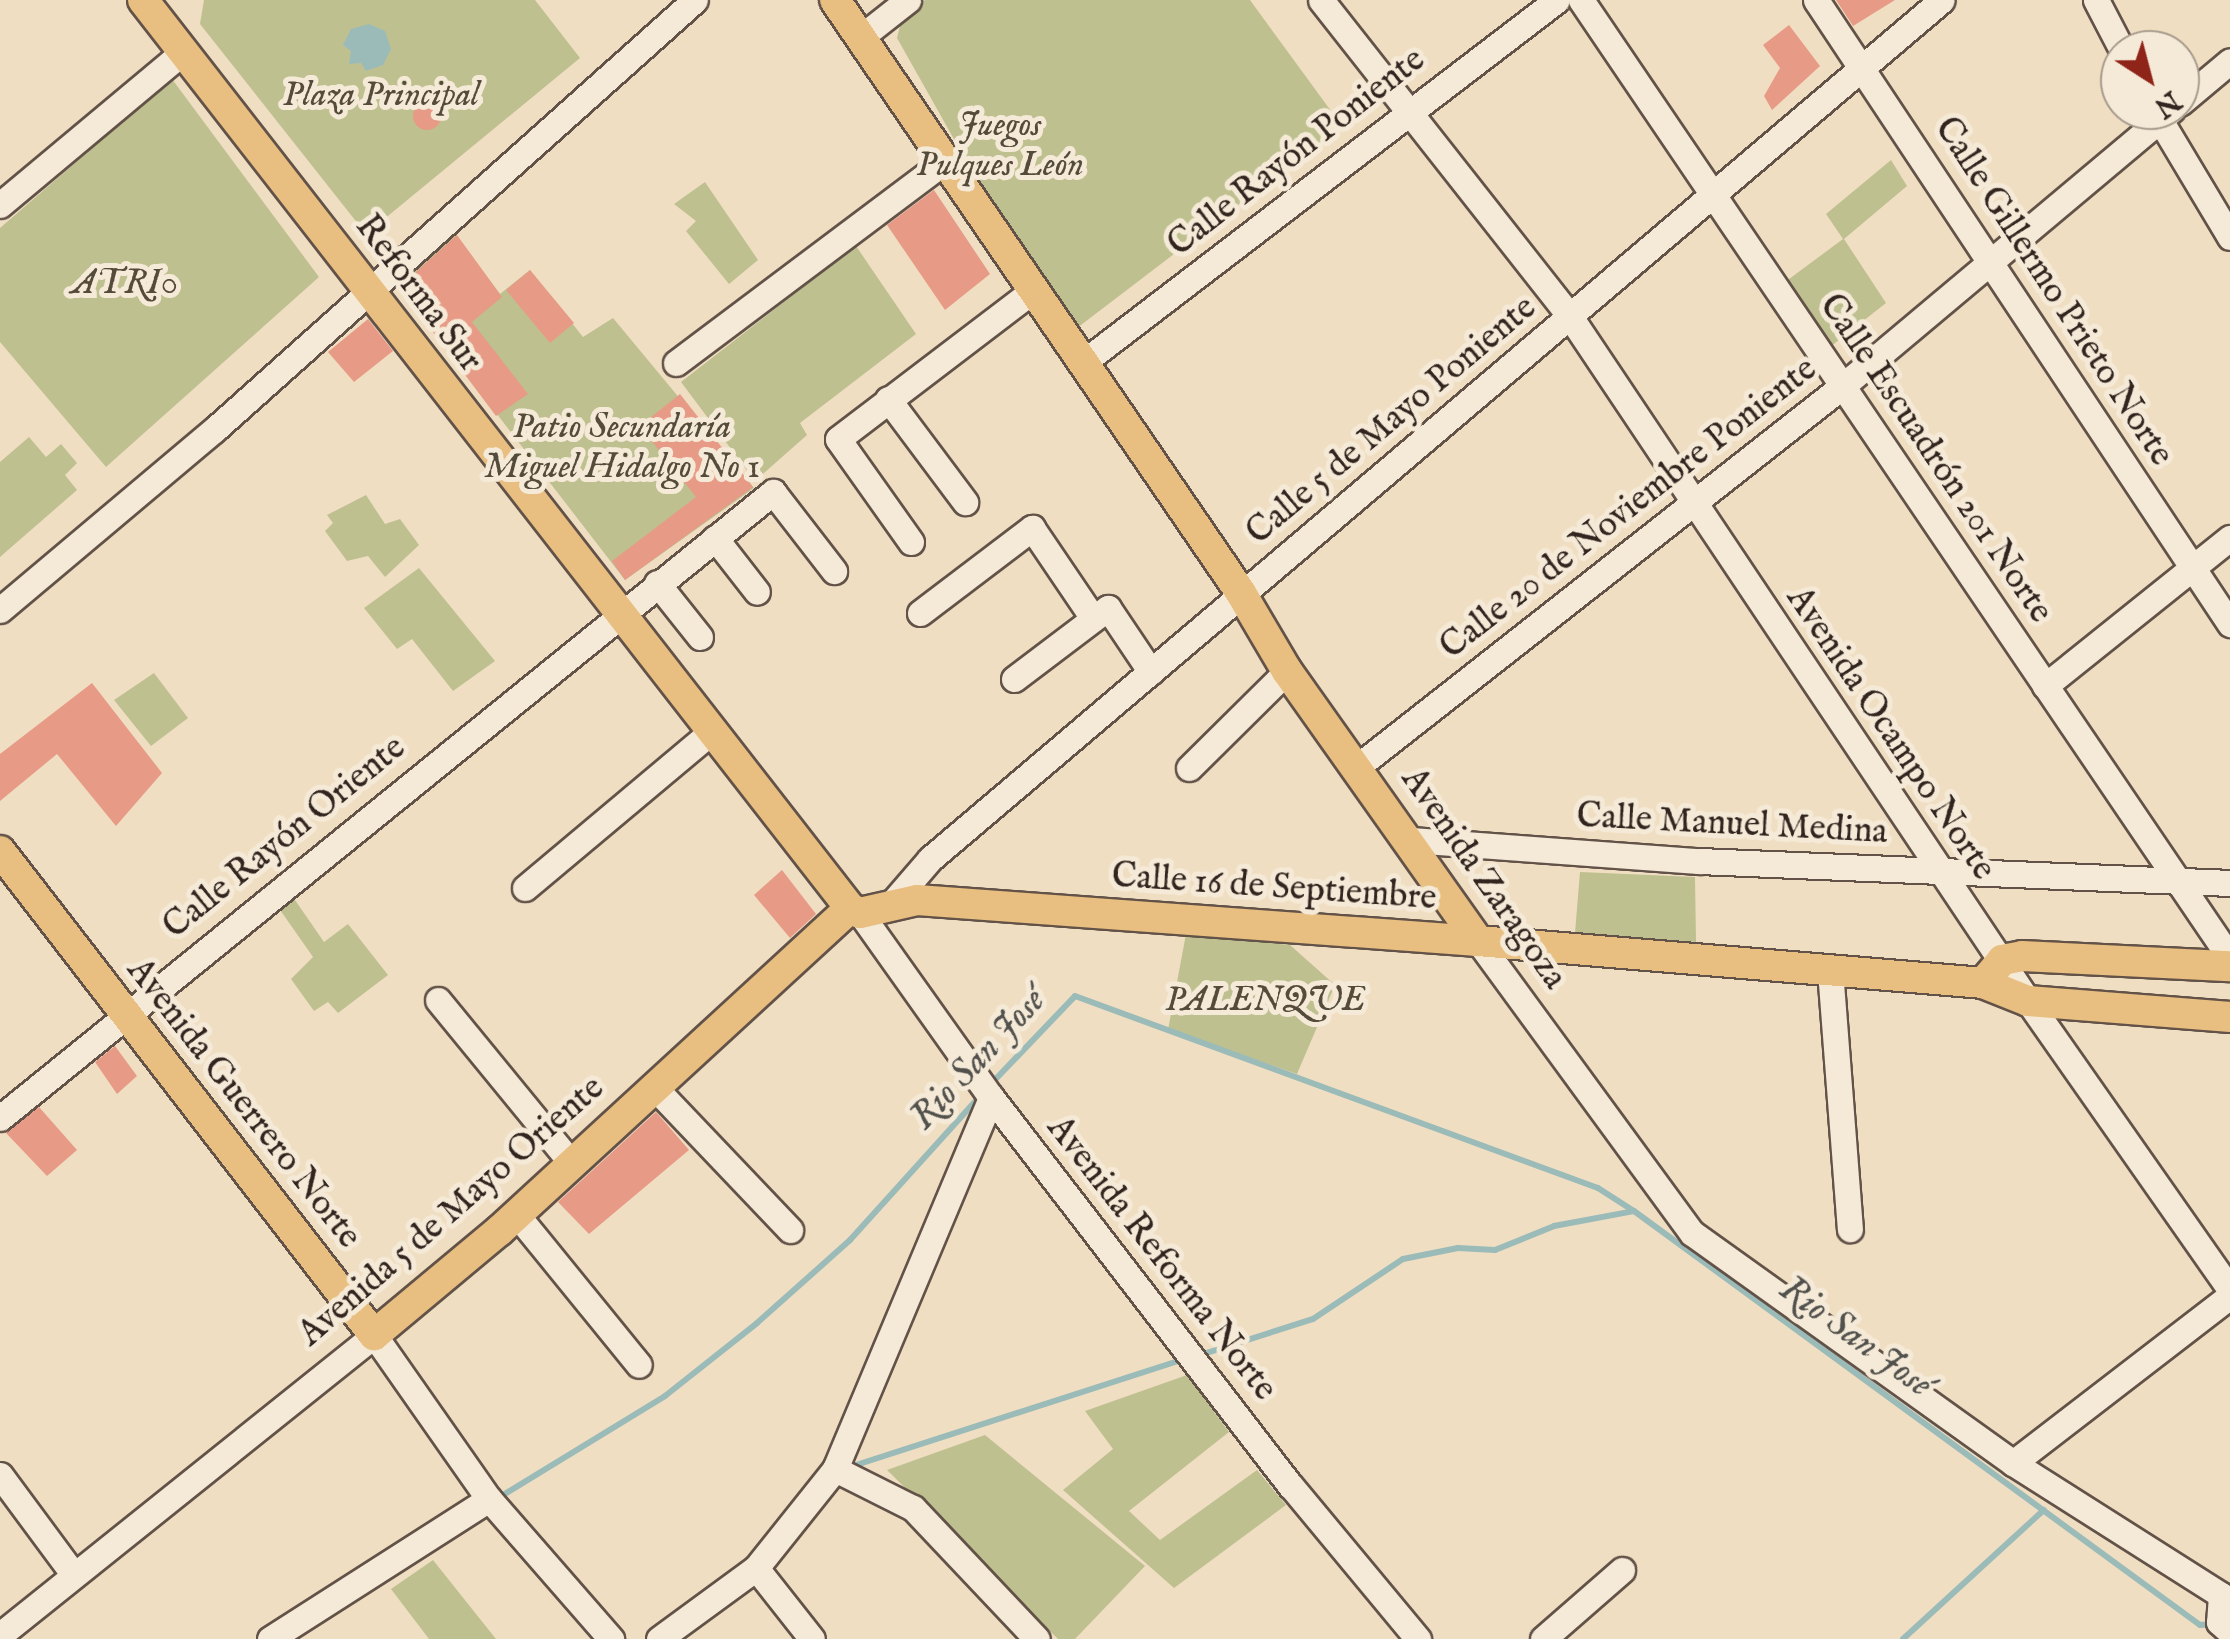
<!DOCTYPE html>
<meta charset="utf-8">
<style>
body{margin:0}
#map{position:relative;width:2230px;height:1639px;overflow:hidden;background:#f0dec2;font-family:"IM FELL English",serif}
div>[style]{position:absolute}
.green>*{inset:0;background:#bec090}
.water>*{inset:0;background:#9bbbb9}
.stream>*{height:6px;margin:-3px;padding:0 3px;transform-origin:3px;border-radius:3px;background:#9bbbb9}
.building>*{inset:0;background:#e79a85}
.round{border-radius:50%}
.roads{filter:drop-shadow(2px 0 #625248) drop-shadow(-2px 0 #625248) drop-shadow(0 2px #625248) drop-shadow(0 -2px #625248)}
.minor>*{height:25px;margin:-12.5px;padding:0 12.5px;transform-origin:12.5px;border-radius:12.5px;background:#f5ead7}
.major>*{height:30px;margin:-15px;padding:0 15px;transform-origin:15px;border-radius:15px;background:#e8bf81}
span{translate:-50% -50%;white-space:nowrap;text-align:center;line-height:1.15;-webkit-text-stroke:10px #f5ead7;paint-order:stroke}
.park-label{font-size:35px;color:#554b3b;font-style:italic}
.street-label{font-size:35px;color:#32241f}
.water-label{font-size:38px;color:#52514d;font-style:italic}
.north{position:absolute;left:2100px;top:30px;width:100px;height:100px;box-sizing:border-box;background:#f5ead7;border:2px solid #a79b8d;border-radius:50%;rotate:144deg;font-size:28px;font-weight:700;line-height:40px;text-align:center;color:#32241f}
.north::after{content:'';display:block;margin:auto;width:35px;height:45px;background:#8f2418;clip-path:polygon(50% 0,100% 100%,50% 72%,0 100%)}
</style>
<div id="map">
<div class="green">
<div style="clip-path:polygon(204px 0,535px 0,580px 58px,366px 234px,200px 24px)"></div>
<div style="clip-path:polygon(925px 0,1250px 0,1342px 126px,1077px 328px,986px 196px,897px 38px,902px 18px)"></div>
<div style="clip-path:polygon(172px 79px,319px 277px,106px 467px,0 342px,0 228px)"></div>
<div style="clip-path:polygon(1891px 160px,1907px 186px,1844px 239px,1886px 303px,1825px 351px,1781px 285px,1843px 239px,1826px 214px)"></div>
<div style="clip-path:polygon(705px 182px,758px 260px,729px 284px,686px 231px,696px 221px,674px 204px)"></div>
<div style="clip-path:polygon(454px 232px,500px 294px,530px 270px,583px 337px,613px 318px,754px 488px,625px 580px,395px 282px)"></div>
<div style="clip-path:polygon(856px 246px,916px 334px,800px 423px,807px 435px,755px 481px,681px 382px)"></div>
<div style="clip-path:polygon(29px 437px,46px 457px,61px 444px,77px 463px,65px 475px,77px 490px,0 557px,0 462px)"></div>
<div style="clip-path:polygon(366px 495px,385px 524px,400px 519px,419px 545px,385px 577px,368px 556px,347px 561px,325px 531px,333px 523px,327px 515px)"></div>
<div style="clip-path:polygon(419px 568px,495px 661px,453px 691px,412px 639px,397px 649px,364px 608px)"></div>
<div style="clip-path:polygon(154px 673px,188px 718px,151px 746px,114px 700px)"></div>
<div style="clip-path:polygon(1580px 872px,1695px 877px,1696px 942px,1575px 933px)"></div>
<div style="clip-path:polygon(286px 887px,324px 942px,348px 924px,388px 975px,338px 1013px,328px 1002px,314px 1011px,291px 979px,313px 957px,271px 897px)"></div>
<div style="clip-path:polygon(1186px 934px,1290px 945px,1335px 985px,1297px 1074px,1168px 1030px)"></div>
<div style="clip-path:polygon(1187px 1375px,1229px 1432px,1129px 1511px,1160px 1540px,1257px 1470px,1286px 1505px,1174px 1588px,1063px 1490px,1113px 1449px,1085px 1411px)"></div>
<div style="clip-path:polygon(985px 1435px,1145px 1566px,1075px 1639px,1058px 1639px,887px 1470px)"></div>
<div style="clip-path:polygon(433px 1560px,496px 1639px,429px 1639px,391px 1589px)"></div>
</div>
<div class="water">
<div style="clip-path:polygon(369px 24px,385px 31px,391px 49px,383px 65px,366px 71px,361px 63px,349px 64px,351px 51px,343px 45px,351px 29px)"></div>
</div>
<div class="stream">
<div style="left:990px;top:1085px;width:123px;rotate:-46.3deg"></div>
<div style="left:1075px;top:996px;width:557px;rotate:20.16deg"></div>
<div style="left:1598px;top:1188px;width:43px;rotate:32.6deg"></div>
<div style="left:1197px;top:1356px;width:122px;rotate:-17.7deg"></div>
<div style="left:1313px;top:1319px;width:108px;rotate:-33.7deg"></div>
<div style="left:1403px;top:1259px;width:56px;rotate:-11.3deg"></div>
<div style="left:1458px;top:1248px;width:37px;rotate:3deg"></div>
<div style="left:1495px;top:1250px;width:64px;rotate:-22.1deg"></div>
<div style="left:1554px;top:1226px;width:81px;rotate:-10.6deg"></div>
<div style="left:1634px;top:1211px;width:701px;rotate:36.18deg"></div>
<div style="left:2200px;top:1625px;width:13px;rotate:-4deg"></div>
<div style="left:853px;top:1466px;width:349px;rotate:-17.9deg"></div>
<div style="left:503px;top:1495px;width:190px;rotate:-31.4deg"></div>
<div style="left:665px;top:1396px;width:117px;rotate:-38.4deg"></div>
<div style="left:757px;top:1323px;width:125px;rotate:-41.7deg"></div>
<div style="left:850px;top:1240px;width:197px;rotate:-47.9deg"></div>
<div style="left:1903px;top:1639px;width:191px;rotate:-42.5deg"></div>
</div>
<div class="building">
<div style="clip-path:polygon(1836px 0,1895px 0,1853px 26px)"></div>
<div style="clip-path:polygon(1789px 25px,1820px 66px,1772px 110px,1764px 96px,1780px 68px,1763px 45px)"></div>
<div class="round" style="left:413px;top:102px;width:28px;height:28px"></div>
<div style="clip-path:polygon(934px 190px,990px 274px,945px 310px,887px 225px)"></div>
<div style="clip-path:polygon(457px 235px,502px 297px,472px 322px,528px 394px,496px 416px,399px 287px)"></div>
<div style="clip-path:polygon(530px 270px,574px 323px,550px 343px,506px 290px)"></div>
<div style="clip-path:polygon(368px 319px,393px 351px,354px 382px,328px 352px)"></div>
<div style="clip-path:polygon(680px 394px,753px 487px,625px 580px,612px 561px,696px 497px,640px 426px)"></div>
<div style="clip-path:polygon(92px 683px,162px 773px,116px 826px,57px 754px,0 801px,0 754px)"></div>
<div style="clip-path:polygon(782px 870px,816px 914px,790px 938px,754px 895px)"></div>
<div style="clip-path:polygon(115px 1046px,137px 1076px,117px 1094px,95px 1062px)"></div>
<div style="clip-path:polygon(39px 1107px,77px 1150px,47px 1176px,6px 1133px)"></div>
<div style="clip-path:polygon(656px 1112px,689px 1150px,589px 1234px,558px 1202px)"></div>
</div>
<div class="roads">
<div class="minor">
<div style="left:1321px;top:0;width:405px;rotate:51.8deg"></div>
<div style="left:1571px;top:318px;width:822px;rotate:56.21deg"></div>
<div style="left:2028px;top:1001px;width:353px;rotate:55deg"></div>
<div style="left:1581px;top:0;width:1157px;rotate:55.88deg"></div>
<div style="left:1816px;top:0;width:749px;rotate:56.44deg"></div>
<div style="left:2096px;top:0;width:56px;rotate:62.5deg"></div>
<div style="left:861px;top:37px;width:60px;rotate:-38.2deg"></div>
<div style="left:2180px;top:103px;width:65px;rotate:-40deg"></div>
<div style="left:2154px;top:110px;width:148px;rotate:59.1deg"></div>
<div style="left:0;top:205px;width:240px;rotate:-39.9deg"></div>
<div style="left:676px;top:363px;width:333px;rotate:-36.9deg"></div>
<div style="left:1081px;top:364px;width:599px;rotate:-37.41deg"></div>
<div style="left:888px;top:399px;width:129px;rotate:53.2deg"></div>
<div style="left:715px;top:538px;width:68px;rotate:52.1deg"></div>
<div style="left:911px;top:542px;width:126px;rotate:-125.3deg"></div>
<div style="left:838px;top:439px;width:244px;rotate:-37.3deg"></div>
<div style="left:657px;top:583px;width:69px;rotate:51.5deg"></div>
<div style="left:0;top:610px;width:280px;rotate:-40.1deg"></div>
<div style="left:214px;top:430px;width:645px;rotate:-41.8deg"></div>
<div style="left:920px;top:613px;width:141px;rotate:-37.2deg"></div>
<div style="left:1032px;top:528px;width:109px;rotate:55.9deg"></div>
<div style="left:1014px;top:679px;width:118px;rotate:-37.1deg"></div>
<div style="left:1108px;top:608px;width:77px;rotate:56.1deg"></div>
<div style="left:2045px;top:686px;width:237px;rotate:-38.7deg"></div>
<div style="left:1357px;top:767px;width:620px;rotate:-38.13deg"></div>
<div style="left:1845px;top:384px;width:427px;rotate:-40deg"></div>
<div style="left:1189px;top:768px;width:138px;rotate:-44.7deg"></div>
<div style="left:1410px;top:840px;width:290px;rotate:4.2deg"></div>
<div style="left:1699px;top:861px;width:531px;rotate:2.37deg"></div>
<div style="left:525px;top:888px;width:246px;rotate:-40deg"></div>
<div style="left:893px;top:902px;width:57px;rotate:-49.3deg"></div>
<div style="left:930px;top:859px;width:1327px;rotate:-40.33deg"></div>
<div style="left:860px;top:913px;width:226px;rotate:54.6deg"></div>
<div style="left:991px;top:1097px;width:491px;rotate:52.4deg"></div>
<div style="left:1291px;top:1486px;width:199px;rotate:50.3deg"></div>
<div style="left:1478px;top:941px;width:362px;rotate:53.8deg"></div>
<div style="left:1692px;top:1233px;width:395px;rotate:35.6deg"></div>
<div style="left:2013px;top:1463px;width:246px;rotate:32.4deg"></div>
<div style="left:2221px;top:1595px;width:27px;rotate:94deg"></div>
<div style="left:2219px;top:1622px;width:15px;rotate:42deg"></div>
<div style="left:1830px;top:970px;width:260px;rotate:85.6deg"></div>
<div style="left:438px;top:1000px;width:208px;rotate:50.7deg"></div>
<div style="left:653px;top:1086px;width:199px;rotate:46.4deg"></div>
<div style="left:0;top:1118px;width:995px;rotate:-39deg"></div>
<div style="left:773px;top:492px;width:100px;rotate:52.3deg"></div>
<div style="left:517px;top:1215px;width:193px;rotate:50.9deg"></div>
<div style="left:2013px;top:1463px;width:274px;rotate:-37.6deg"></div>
<div style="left:835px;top:1469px;width:87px;rotate:26.6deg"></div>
<div style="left:913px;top:1508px;width:180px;rotate:46.6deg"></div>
<div style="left:0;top:1475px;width:124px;rotate:53.5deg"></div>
<div style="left:756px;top:1568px;width:90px;rotate:51.7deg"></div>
<div style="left:0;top:1635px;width:479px;rotate:-38.7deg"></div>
<div style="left:374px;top:1335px;width:200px;rotate:55deg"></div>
<div style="left:489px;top:1499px;width:186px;rotate:48.9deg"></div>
<div style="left:270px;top:1639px;width:260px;rotate:-32.6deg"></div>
<div style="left:659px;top:1639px;width:120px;rotate:-36.2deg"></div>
<div style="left:756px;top:1568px;width:127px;rotate:-51.4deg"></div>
<div style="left:835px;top:1469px;width:403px;rotate:-67.2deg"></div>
<div style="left:1543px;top:1639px;width:105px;rotate:-41.1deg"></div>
</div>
<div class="major">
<div style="left:143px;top:0;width:1151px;rotate:52.09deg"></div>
<div style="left:850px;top:908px;width:11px;rotate:27deg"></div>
<div style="left:860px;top:913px;width:58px;rotate:-12.8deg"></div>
<div style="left:917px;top:900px;width:562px;rotate:4.18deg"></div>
<div style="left:1478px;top:941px;width:507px;rotate:4.75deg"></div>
<div style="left:1983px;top:983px;width:48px;rotate:21.8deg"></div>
<div style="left:2028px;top:1001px;width:203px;rotate:4.5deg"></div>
<div style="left:835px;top:0;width:719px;rotate:55.6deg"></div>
<div style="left:1241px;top:593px;width:91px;rotate:59.5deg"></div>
<div style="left:1287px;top:671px;width:331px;rotate:54.7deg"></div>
<div style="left:0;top:851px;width:612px;rotate:52.31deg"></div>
<div style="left:374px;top:1335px;width:163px;rotate:-39.8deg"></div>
<div style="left:499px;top:1231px;width:477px;rotate:-42.6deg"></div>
<div style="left:1983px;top:983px;width:30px;rotate:-50deg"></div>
<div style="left:2002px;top:960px;width:20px;rotate:-11deg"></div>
<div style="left:2022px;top:956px;width:208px;rotate:2.8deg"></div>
</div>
</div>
<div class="park-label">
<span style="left:381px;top:96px">Plaza Principal</span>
<span style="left:1000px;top:146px">Juegos<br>Pulques León</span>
<span style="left:125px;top:284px">ATRI0</span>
<span style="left:622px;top:448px">Patio Secundaría<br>Miguel Hidalgo No 1</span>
<span style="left:1265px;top:1001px">PALENQUE</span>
</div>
<div class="street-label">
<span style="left:1297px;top:153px;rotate:-38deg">Calle Rayón Poniente</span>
<span style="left:2053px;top:292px;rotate:57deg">Calle Gillermo Prieto Norte</span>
<span style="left:418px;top:294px;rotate:53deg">Reforma Sur</span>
<span style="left:1392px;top:421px;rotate:-40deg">Calle 5 de Mayo Poniente</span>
<span style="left:1935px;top:459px;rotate:56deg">Calle Escuadrón 201 Norte</span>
<span style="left:1629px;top:509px;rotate:-38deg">Calle 20 de Noviembre Poniente</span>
<span style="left:1890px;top:734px;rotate:56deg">Avenida Ocampo Norte</span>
<span style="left:1732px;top:825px;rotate:3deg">Calle Manuel Medina</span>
<span style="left:285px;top:838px;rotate:-39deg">Calle Rayón Oriente</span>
<span style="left:1483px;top:879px;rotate:55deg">Avenida Zaragoza</span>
<span style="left:1274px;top:888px;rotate:4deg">Calle 16 de Septiembre</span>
<span style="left:243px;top:1104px;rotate:52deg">Avenida Guerrero Norte</span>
<span style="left:452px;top:1212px;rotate:-41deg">Avenida 5 de Mayo Oriente</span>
<span style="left:1161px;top:1259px;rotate:52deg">Avenida Reforma Norte</span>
</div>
<div class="water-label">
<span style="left:979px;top:1060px;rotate:-47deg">Rio San José</span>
<span style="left:1855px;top:1338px;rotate:36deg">Rio San José</span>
</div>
<div class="north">N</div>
</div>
